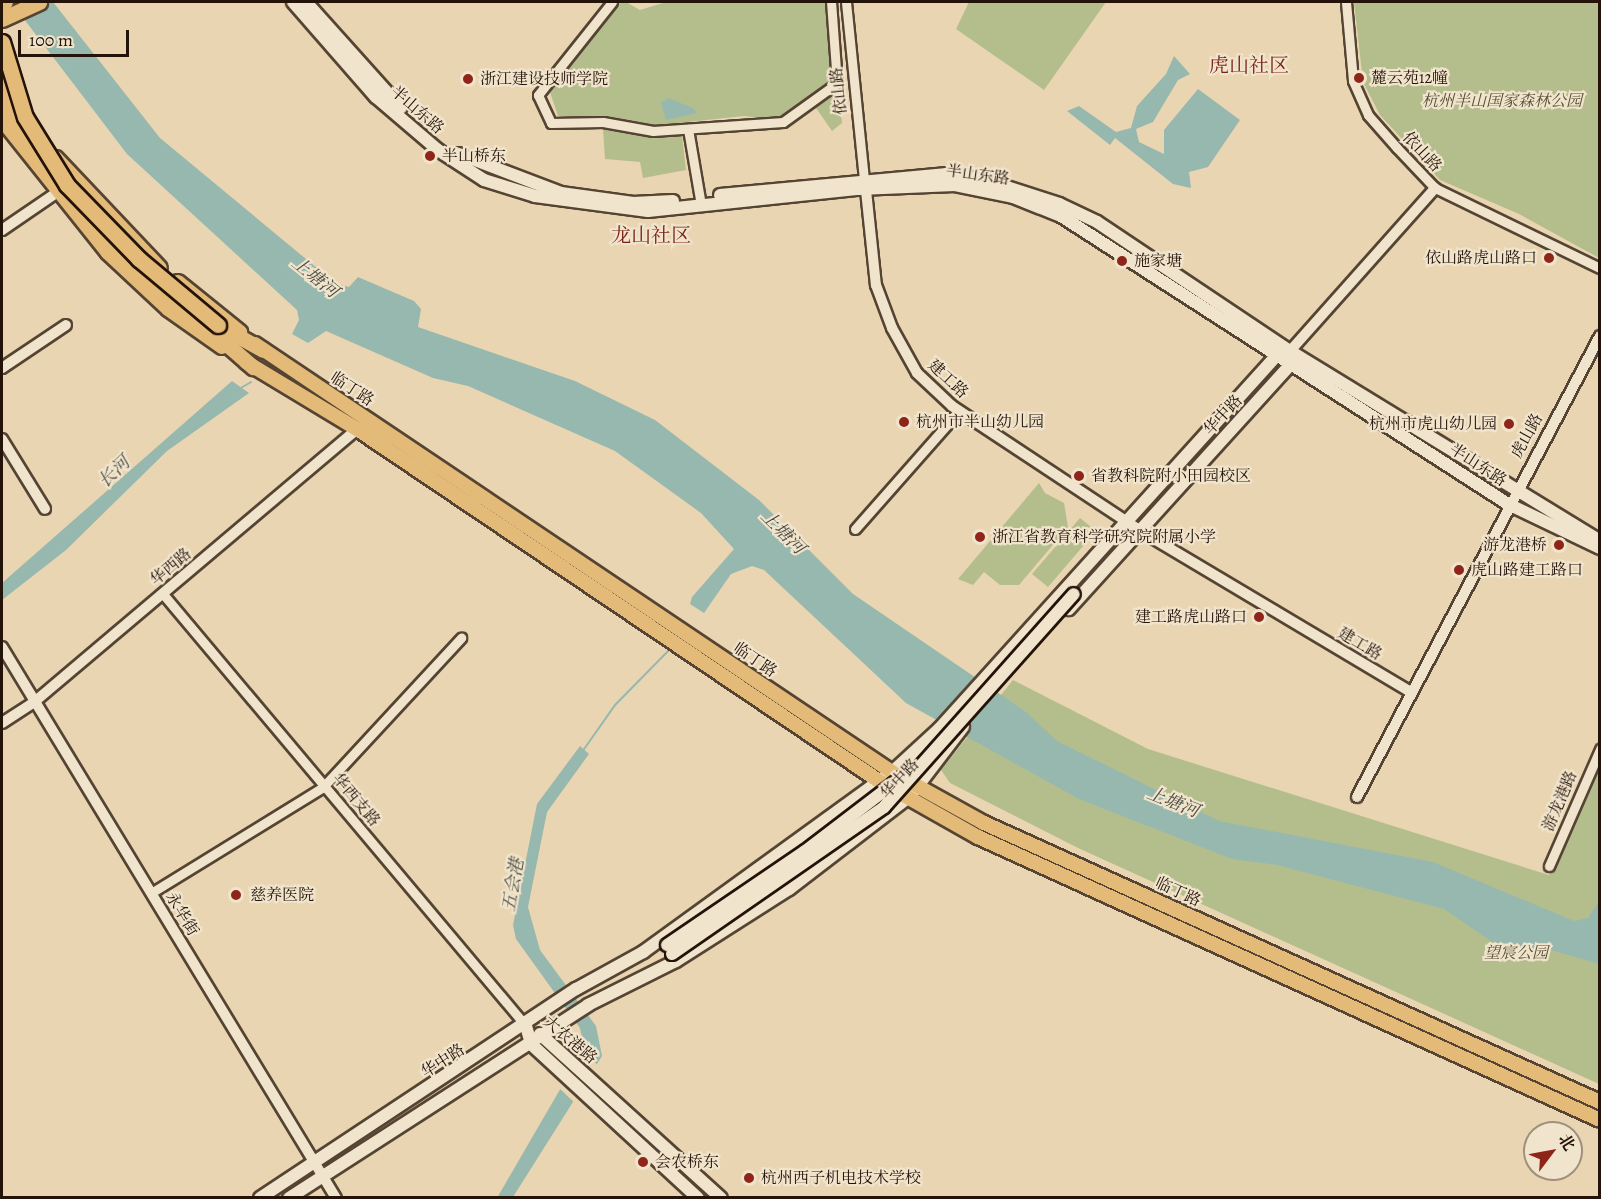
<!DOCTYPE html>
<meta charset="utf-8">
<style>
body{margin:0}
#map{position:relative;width:1601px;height:1199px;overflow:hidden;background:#e9d5b1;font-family:Alegreya,"Noto Serif SC",serif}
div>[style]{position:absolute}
.green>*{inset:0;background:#b4be8d}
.water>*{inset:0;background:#97b8ae}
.pier>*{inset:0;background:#e9d5b1}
.stream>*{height:2px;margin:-1px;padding:0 1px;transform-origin:1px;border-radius:1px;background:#97b8ae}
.roads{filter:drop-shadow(2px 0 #543) drop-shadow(-2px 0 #543) drop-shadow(0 2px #543) drop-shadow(0 -2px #543)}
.minor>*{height:9px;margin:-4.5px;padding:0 4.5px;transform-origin:4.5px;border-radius:4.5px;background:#f1e4cc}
.tertiary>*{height:10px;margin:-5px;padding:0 5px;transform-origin:5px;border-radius:5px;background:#f1e4cc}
.secondary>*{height:12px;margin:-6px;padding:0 6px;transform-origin:6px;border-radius:6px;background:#f1e4cc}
.primary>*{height:14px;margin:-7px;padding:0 7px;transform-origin:7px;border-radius:7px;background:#e4ba78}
.trunk>*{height:15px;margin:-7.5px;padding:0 7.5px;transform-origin:7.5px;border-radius:7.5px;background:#e4ba78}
.bridges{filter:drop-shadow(2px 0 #241309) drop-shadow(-2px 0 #241309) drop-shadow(0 2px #241309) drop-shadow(0 -2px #241309)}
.secondary-bridge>*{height:12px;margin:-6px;padding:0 6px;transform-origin:6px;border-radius:6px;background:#f1e4cc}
.trunk-bridge>*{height:15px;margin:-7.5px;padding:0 7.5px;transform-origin:7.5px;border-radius:7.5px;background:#e4ba78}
.dots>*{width:16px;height:16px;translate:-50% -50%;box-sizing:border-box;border:3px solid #f1e4cc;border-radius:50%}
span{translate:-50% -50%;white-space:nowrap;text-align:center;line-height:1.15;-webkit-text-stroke:4.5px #f1e4cc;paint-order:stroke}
.poi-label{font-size:16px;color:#241309}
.left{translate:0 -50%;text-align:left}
.right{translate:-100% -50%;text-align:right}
.street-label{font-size:16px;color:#241309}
.park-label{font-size:16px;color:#564f37;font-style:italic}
.water-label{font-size:18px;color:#4c4d43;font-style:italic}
.quarter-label{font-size:20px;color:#7a1f14}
.frame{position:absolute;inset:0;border:3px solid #241309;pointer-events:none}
.north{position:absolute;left:1523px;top:1121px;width:60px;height:60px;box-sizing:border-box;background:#f1e4cc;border:2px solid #9f907e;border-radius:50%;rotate:58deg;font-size:16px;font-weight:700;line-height:24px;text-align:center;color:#241309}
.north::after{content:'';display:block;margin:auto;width:21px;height:27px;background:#8f2418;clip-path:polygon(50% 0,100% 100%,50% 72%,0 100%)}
.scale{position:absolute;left:18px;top:30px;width:111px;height:27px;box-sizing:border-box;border:3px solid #241309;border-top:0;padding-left:8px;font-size:18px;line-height:21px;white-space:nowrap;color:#241309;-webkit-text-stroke:4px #f1e4cc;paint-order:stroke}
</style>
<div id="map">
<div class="green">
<div style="clip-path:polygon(626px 2px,640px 10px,666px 2px,826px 2px,832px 82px,780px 121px,744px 116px,650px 126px,558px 116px,549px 89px,615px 4px)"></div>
<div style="clip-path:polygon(969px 2px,1106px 2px,1044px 90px,956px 29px)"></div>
<div style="clip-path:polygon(1354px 2px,1599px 2px,1599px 258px,1519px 214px,1440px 180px,1380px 115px,1363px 82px)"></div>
<div style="clip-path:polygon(839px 91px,842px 123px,832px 131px,816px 108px)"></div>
<div style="clip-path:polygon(603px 129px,682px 136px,686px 170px,643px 178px,640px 162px,605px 159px)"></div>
<div style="clip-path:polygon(1039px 483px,1045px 493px,1064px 503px,1068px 527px,1019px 585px,1000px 585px,984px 572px,973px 585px,958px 579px)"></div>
<div style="clip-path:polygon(1080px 518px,1096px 531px,1048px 587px,1032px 574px)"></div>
<div style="clip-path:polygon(1013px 680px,1148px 749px,1549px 875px,1599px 762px,1599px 1084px,1078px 848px,950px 783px,941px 770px)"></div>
</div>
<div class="water">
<div style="clip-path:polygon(11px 2px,53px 2px,160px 138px,335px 283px,349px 287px,358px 277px,414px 301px,421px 309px,418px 327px,575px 381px,655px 420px,759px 500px,853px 594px,1026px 712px,1057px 741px,1219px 821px,1433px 862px,1574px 921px,1588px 918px,1599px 901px,1599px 964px,1551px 950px,1504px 950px,1444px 909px,1277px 865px,1232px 859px,1079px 799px,906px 703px,764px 570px,752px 566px,731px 574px,704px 613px,690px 604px,692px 597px,734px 549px,701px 513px,615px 451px,468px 386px,433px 378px,326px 331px,308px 343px,292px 334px,299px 320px,297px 310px,127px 154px)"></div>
<div style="clip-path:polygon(1174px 56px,1190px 74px,1178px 80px,1153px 122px,1136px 129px,1139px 142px,1164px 154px,1164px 130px,1198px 89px,1240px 120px,1208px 167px,1189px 172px,1191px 188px,1173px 184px,1115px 138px,1110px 145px,1067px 111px,1079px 106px,1116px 132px,1131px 128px,1137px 106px,1166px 74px)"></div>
<div style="clip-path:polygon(668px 98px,693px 108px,697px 113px,666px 120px,661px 103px)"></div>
<div style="clip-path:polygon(232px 381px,249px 393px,167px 451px,66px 550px,2px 600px,2px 583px)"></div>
<div style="clip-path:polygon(580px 746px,589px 754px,547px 812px,528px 907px,540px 950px,596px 1026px,602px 1056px,513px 1197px,497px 1198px,584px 1048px,580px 1028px,516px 939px,513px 925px,537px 804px)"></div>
</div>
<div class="pier">
<div style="clip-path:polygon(580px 1049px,601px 1068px,577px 1105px,559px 1088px)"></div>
</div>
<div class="stream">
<div style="left:239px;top:389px;width:14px;rotate:-30deg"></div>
<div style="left:582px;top:752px;width:57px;rotate:-54.9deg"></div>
<div style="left:615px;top:705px;width:80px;rotate:-45.5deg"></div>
</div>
<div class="roads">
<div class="minor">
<div style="left:612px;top:2px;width:119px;rotate:128.5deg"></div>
<div style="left:538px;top:95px;width:31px;rotate:65deg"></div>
<div style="left:551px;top:123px;width:52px;rotate:-1.1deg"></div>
<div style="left:603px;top:122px;width:51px;rotate:10.2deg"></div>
<div style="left:653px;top:131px;width:130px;rotate:-4deg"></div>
<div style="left:783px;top:122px;width:67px;rotate:-35.8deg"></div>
<div style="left:837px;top:83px;width:81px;rotate:-94.2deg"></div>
<div style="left:846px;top:2px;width:177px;rotate:84.2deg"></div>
<div style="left:1346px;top:2px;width:79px;rotate:84.9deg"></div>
<div style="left:1353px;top:81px;width:37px;rotate:66deg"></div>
<div style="left:1368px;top:115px;width:44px;rotate:48.7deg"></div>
<div style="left:1397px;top:148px;width:55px;rotate:46.5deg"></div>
<div style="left:1435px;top:188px;width:183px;rotate:25.9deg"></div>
<div style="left:688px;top:129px;width:77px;rotate:80.3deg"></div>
<div style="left:855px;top:529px;width:157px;rotate:-48.6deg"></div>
<div style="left:163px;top:594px;width:564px;rotate:49.96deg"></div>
<div style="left:1549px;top:866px;width:128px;rotate:-66.4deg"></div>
<div style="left:151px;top:893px;width:201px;rotate:-31.6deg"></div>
<div style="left:322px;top:788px;width:205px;rotate:-47.2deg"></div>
</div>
<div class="tertiary">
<div style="left:865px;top:181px;width:105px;rotate:84deg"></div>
<div style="left:876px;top:285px;width:46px;rotate:69.6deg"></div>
<div style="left:892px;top:328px;width:51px;rotate:60.9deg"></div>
<div style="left:917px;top:373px;width:48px;rotate:43.3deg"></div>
<div style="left:952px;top:406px;width:224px;rotate:33.5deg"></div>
<div style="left:1139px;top:530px;width:317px;rotate:30.8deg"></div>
<div style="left:2px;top:230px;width:65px;rotate:-34.4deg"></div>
<div style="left:1290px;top:351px;width:218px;rotate:-48.3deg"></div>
<div style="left:2px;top:368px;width:77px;rotate:-33.9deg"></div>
<div style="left:2px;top:439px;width:82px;rotate:58.4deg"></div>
<div style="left:2px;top:647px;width:644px;rotate:58.78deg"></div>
<div style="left:2px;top:723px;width:37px;rotate:-33deg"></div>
<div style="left:33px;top:703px;width:424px;rotate:-40.2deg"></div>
<div style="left:1357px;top:797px;width:521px;rotate:-62.21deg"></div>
</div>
<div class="secondary">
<div style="left:293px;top:2px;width:126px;rotate:48.9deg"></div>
<div style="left:376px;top:97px;width:82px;rotate:40.5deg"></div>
<div style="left:438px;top:150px;width:55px;rotate:33.1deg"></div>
<div style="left:484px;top:180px;width:53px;rotate:17.4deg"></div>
<div style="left:535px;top:196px;width:114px;rotate:7.6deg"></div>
<div style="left:648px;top:211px;width:212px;rotate:-6deg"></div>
<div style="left:859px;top:189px;width:96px;rotate:-2.4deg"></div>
<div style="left:955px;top:185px;width:59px;rotate:11.7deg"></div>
<div style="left:1013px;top:197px;width:52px;rotate:21.6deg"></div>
<div style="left:1061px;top:216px;width:532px;rotate:32.79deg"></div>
<div style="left:1508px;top:504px;width:102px;rotate:25.6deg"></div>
<div style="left:306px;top:2px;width:142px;rotate:48.1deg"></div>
<div style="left:459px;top:154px;width:109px;rotate:20.9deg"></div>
<div style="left:561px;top:193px;width:73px;rotate:7.9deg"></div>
<div style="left:633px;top:203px;width:40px;rotate:-2.9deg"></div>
<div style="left:720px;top:195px;width:228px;rotate:-5.3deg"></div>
<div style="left:947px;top:174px;width:42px;rotate:9.7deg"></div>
<div style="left:988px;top:181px;width:75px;rotate:17.9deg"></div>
<div style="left:1059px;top:204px;width:42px;rotate:25.3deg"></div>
<div style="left:1097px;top:222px;width:232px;rotate:33.8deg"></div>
<div style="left:1290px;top:351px;width:360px;rotate:31.5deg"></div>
<div style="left:526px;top:1026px;width:19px;rotate:74deg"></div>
<div style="left:531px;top:1044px;width:227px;rotate:42.7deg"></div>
<div style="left:540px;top:1034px;width:244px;rotate:42.2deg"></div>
<div style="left:260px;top:1198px;width:379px;rotate:-33.5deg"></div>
<div style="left:576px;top:989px;width:77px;rotate:-28.9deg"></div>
<div style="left:643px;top:952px;width:307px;rotate:-35.9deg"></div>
<div style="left:892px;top:772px;width:64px;rotate:-42.5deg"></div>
<div style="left:939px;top:729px;width:504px;rotate:-47.89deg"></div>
<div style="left:1277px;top:355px;width:14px;rotate:-17deg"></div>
<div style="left:1290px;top:351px;width:13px;rotate:86deg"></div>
<div style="left:1291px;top:364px;width:331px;rotate:132.2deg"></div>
<div style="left:289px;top:1198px;width:356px;rotate:-32.8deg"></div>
<div style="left:588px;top:1005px;width:98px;rotate:-26.6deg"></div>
<div style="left:676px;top:961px;width:134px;rotate:-32.5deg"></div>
<div style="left:789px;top:889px;width:153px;rotate:-37.5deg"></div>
<div style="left:910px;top:796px;width:87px;rotate:-52.5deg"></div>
</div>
<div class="primary">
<div style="left:2px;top:84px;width:34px;rotate:53deg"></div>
<div style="left:2px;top:120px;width:170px;rotate:51.4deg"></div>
<div style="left:108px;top:253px;width:82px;rotate:43deg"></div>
<div style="left:168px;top:309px;width:66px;rotate:35.1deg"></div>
<div style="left:56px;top:158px;width:151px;rotate:46.6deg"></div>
<div style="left:178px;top:282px;width:80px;rotate:38.9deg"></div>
<div style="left:255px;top:344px;width:767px;rotate:33.9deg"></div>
<div style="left:892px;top:772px;width:105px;rotate:29deg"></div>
<div style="left:984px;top:823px;width:676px;rotate:24.37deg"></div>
<div style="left:246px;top:362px;width:130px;rotate:31.1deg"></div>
<div style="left:357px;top:429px;width:630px;rotate:33.99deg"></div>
<div style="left:879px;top:781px;width:114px;rotate:29.5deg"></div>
<div style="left:978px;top:837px;width:683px;rotate:24.46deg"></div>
</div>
<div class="trunk">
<div style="left:2px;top:3px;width:3px;rotate:-18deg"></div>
<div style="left:2px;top:19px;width:41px;rotate:-24.7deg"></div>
<div style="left:2px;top:104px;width:103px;rotate:54.9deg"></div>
<div style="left:61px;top:188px;width:91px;rotate:46.3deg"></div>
<div style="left:144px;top:272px;width:145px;rotate:41.1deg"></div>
<div style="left:218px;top:325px;width:51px;rotate:29.1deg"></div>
</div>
</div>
<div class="bridges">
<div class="secondary-bridge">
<div style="left:667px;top:945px;width:166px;rotate:-34.2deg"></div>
<div style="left:804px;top:852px;width:133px;rotate:-37.4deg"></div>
<div style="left:672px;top:954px;width:258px;rotate:-34.7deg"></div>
<div style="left:884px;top:807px;width:285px;rotate:-48.3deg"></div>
</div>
<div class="trunk-bridge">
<div style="left:2px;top:42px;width:78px;rotate:73deg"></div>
<div style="left:25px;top:117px;width:80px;rotate:58.3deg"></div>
<div style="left:67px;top:185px;width:103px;rotate:45.8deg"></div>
<div style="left:139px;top:259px;width:103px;rotate:39.9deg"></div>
</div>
</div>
<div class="dots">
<div style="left:1359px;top:78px;background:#8f2418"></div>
<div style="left:468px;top:79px;background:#8f2418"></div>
<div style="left:430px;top:156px;background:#8f2418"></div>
<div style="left:1549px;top:258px;background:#8f2418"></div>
<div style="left:1122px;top:261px;background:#8f2418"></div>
<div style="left:904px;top:422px;background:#8f2418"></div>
<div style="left:1509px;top:424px;background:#8f2418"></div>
<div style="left:1079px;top:476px;background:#8f2418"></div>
<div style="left:980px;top:537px;background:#8f2418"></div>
<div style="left:1559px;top:545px;background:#8f2418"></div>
<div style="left:1459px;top:570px;background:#8f2418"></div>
<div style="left:1259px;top:617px;background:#8f2418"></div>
<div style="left:236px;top:895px;background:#8f2418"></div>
<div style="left:643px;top:1162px;background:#8f2418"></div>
<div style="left:749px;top:1178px;background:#8f2418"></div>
</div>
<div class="poi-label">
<span class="left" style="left:1371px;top:78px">麓云苑12幢</span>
<span class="left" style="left:480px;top:79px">浙江建设技师学院</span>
<span class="left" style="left:442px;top:156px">半山桥东</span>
<span class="right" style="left:1537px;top:258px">依山路虎山路口</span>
<span class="left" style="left:1134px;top:261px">施家塘</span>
<span class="left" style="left:916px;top:422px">杭州市半山幼儿园</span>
<span class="right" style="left:1497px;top:424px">杭州市虎山幼儿园</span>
<span class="left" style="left:1091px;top:476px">省教科院附小田园校区</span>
<span class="left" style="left:992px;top:537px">浙江省教育科学研究院附属小学</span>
<span class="right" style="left:1547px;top:545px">游龙港桥</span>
<span class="left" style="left:1471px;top:570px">虎山路建工路口</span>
<span class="right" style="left:1247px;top:617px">建工路虎山路口</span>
<span class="left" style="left:250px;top:895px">慈养医院</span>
<span class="left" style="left:655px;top:1162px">会农桥东</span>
<span class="left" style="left:761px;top:1178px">杭州西子机电技术学校</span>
</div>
<div class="street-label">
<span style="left:839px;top:91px;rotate:-96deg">依山路</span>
<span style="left:417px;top:110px;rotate:41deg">半山东路</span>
<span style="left:1422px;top:152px;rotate:47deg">依山路</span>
<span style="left:978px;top:175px;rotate:8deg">半山东路</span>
<span style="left:948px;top:379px;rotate:43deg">建工路</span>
<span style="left:352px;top:389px;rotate:33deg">临丁路</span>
<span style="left:1223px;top:415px;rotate:-47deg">华中路</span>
<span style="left:1527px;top:436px;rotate:-61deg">虎山路</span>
<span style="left:1478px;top:465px;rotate:33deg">半山东路</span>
<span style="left:171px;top:567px;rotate:-40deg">华西路</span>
<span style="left:1360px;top:644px;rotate:31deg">建工路</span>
<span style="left:755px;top:660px;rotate:34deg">临丁路</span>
<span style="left:900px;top:779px;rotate:-47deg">华中路</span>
<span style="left:356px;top:800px;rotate:50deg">华西支路</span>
<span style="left:1560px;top:801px;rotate:-67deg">游龙港路</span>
<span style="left:1178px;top:892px;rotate:25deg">临丁路</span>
<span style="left:182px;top:914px;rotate:59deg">永华街</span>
<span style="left:570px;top:1040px;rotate:40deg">大农港路</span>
<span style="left:443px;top:1061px;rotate:-33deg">华中路</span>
</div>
<div class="park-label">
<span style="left:1502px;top:101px">杭州半山国家森林公园</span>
<span style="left:1516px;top:953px">望宸公园</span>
</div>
<div class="water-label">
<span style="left:315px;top:277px;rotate:39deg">上塘河</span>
<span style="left:114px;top:472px;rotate:-44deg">长河</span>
<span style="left:783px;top:532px;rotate:45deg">上塘河</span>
<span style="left:1173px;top:802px;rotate:22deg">上塘河</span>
<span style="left:513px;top:885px;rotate:-80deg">五会港</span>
</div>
<div class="quarter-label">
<span style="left:1249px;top:65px">虎山社区</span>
<span style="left:651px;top:235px">龙山社区</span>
</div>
<div class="frame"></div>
<div class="north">北</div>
<div class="scale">100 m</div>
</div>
